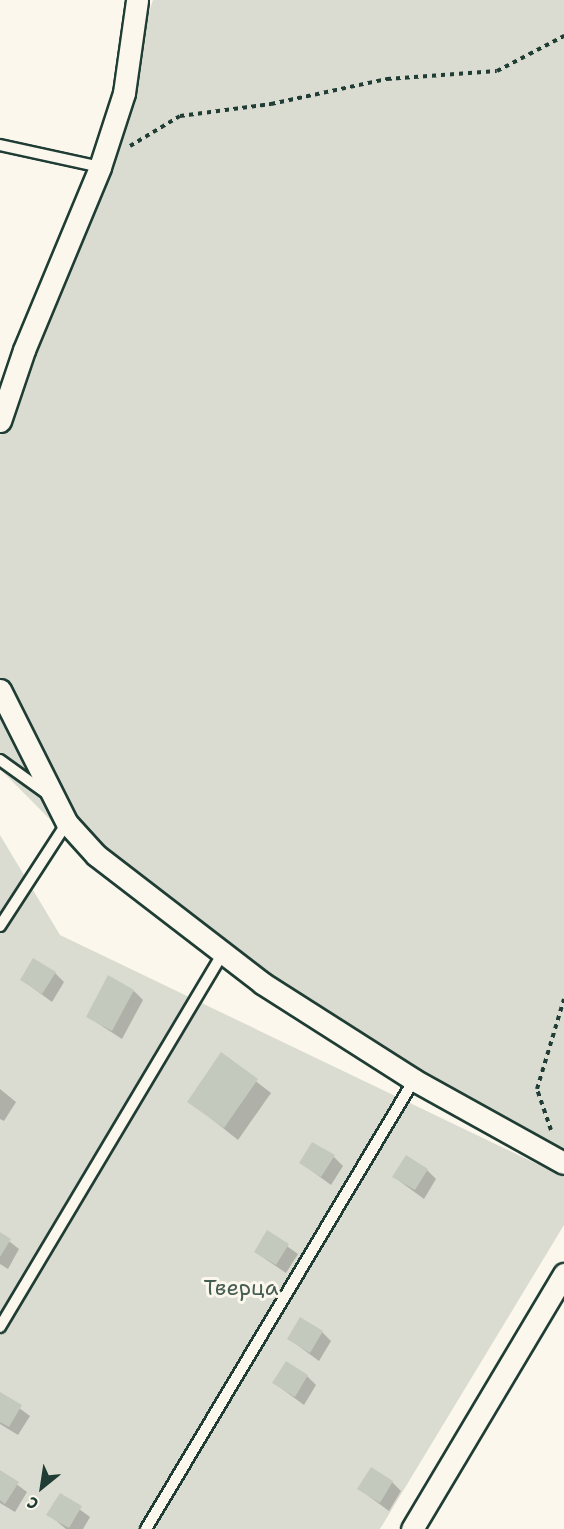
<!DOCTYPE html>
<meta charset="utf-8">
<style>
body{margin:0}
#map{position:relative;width:564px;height:1529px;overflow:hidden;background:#fbf7ec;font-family:"Shantell Sans",sans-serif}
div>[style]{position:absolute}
.green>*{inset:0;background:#dbdcd1}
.shadow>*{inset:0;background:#0003}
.building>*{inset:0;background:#c4c9be}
.path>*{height:4px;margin-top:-2px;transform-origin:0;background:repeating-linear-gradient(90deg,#1f3d34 0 4.5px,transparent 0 9px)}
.roads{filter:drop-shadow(2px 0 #1f3d34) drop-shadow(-2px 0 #1f3d34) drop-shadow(0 2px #1f3d34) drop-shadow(0 -2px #1f3d34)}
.lane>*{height:10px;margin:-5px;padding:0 5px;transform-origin:5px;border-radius:5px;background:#fbf7ec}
.street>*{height:21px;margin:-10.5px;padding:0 10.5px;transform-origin:10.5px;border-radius:10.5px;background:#fbf7ec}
span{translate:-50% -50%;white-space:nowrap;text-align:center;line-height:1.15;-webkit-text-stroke:6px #fbf7ec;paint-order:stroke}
.park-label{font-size:22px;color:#455d53}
.north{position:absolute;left:12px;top:1457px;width:60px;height:60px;-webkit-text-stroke:4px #fbf7ec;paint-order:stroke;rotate:210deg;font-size:16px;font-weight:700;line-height:24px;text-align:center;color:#1f3d34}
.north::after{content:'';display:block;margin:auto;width:21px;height:27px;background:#1f3d34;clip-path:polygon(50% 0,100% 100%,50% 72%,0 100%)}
</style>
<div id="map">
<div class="green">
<div style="clip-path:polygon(153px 0,564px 0,564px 1163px,109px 879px,0 769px,0 436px,54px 296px)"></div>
<div style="clip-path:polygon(0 835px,60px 935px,564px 1177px,564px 1225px,380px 1529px,0 1529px)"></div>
</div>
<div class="shadow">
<div style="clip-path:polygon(55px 973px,64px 982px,52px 1002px,22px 980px)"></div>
<div style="clip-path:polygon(134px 991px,143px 1000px,122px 1039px,88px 1017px)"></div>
<div style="clip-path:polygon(221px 1054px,271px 1093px,238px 1140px,189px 1101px)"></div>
<div style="clip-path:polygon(0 1089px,16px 1102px,4px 1121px,0 1119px)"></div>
<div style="clip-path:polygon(334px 1157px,343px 1166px,331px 1185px,301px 1163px)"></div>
<div style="clip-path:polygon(427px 1170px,436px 1179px,424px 1199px,394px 1177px)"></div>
<div style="clip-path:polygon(267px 1232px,298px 1254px,286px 1273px,255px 1252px)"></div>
<div style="clip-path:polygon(0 1234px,19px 1249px,8px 1269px,0 1264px)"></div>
<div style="clip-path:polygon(322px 1332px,331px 1341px,319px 1361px,289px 1339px)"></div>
<div style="clip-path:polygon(307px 1376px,316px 1385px,304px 1405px,274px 1383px)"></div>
<div style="clip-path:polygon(0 1394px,30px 1416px,18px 1435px,0 1424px)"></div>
<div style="clip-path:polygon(0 1472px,27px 1492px,15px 1512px,0 1503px)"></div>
<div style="clip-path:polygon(392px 1482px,401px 1491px,389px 1511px,359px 1489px)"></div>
<div style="clip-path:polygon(60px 1495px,90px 1517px,83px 1529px,66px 1529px,48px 1514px)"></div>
</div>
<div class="building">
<div style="clip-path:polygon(33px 958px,56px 972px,42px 994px,20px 980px)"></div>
<div style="clip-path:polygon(108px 975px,134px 990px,112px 1031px,86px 1017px)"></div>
<div style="clip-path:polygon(221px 1052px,258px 1079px,224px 1128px,187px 1102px)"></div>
<div style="clip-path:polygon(312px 1142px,335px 1155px,321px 1177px,299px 1163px)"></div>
<div style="clip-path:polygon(406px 1155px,428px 1169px,415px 1190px,392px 1177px)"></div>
<div style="clip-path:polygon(267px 1230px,289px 1244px,276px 1265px,254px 1252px)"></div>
<div style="clip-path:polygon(0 1232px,11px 1239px,0 1257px)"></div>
<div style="clip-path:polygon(300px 1317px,323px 1331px,310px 1353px,287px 1339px)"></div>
<div style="clip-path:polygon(286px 1361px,308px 1375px,295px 1397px,272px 1383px)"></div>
<div style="clip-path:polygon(0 1392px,22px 1405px,9px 1427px,0 1422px)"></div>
<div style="clip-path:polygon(371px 1467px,393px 1481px,380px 1503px,357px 1489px)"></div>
<div style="clip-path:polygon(0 1470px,19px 1482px,5px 1504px,0 1500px)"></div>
<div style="clip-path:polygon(60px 1493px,82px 1506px,69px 1528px,46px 1515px)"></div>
</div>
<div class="path">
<div style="left:130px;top:146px;width:58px;rotate:-31deg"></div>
<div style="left:180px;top:116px;width:92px;rotate:-7.5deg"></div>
<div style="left:271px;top:104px;width:119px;rotate:-12.2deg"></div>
<div style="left:387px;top:79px;width:110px;rotate:-4.2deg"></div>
<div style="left:497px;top:71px;width:76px;rotate:-27.6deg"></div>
<div style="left:551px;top:1130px;width:43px;rotate:-108.9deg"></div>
<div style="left:537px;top:1089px;width:94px;rotate:-73.3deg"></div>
</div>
<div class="roads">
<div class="lane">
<div style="left:0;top:145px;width:102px;rotate:12.4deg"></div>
<div style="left:0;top:760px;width:57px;rotate:35.7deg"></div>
<div style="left:0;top:926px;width:123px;rotate:-57deg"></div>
<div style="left:0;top:1327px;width:434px;rotate:-59.2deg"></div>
<div style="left:146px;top:1529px;width:523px;rotate:-59.17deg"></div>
</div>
<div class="street">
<div style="left:0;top:421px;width:75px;rotate:-71.3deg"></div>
<div style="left:24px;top:350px;width:198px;rotate:-67.4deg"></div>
<div style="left:100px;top:167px;width:78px;rotate:-72deg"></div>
<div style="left:124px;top:93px;width:94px;rotate:-82deg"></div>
<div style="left:0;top:690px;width:149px;rotate:63.3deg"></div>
<div style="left:67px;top:823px;width:43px;rotate:47.8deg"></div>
<div style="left:96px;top:855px;width:210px;rotate:37.6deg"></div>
<div style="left:262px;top:983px;width:180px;rotate:32.5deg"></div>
<div style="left:414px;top:1080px;width:171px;rotate:29deg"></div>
<div style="left:412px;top:1529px;width:297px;rotate:-59.2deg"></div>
</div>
</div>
<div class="park-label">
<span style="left:241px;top:1288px">Тверца</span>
</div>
<div class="north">С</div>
</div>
